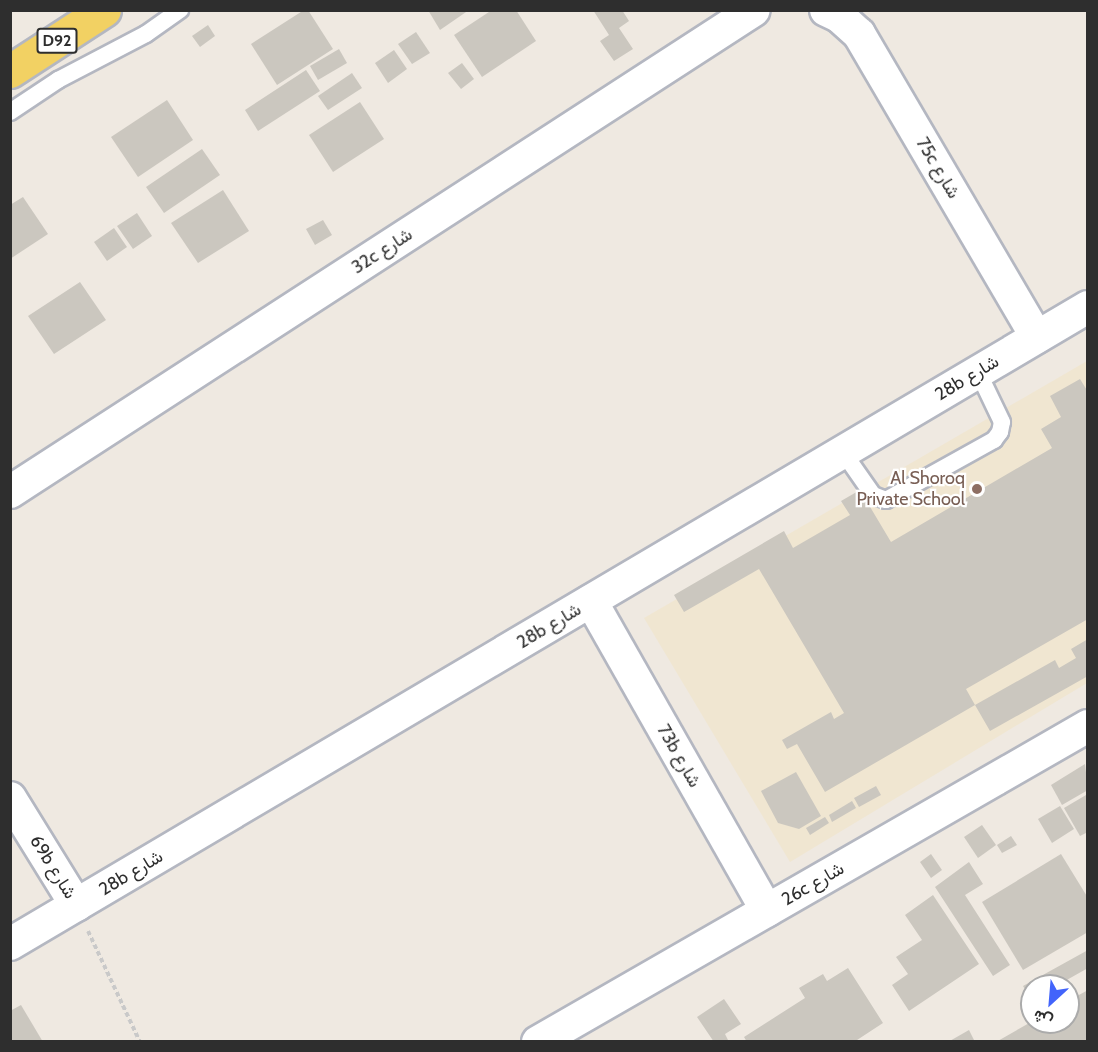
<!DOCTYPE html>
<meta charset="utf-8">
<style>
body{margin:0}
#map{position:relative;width:1098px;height:1052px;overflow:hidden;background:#efe9e1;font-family:Cabin,Vazirmatn,sans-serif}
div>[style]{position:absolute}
.education>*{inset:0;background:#f0e6d1}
.building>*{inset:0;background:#cbc7bf}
.path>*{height:4px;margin-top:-2px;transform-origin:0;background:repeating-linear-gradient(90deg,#c9c9c9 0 4.5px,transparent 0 7.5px)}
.roads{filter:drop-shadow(2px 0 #b4b7c1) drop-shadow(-2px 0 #b4b7c1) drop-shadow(0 2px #b4b7c1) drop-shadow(0 -2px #b4b7c1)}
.service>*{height:16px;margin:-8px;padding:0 8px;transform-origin:8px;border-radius:8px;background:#fff}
.minor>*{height:32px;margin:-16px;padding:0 16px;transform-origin:16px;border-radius:16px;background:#fff}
.primary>*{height:33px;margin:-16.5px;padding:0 16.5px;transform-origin:16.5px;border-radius:16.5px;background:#f2d163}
.dots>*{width:16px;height:16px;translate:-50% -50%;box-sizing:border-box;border:3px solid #fff;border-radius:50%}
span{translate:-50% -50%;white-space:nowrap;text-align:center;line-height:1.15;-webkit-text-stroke:4.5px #fff;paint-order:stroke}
.shield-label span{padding:2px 4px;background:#fff;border:2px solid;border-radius:4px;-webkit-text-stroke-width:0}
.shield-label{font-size:16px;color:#2e2e2e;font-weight:700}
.street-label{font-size:18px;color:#2e2e2e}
.education-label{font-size:18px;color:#785e54}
.right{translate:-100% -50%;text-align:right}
.frame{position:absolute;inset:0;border:12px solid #2e2e2e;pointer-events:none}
.north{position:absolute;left:1020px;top:974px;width:60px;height:60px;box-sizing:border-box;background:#fff;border:2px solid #ababab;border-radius:50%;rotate:206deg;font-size:16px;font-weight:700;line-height:24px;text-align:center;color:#2e2e2e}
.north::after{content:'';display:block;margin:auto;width:21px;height:27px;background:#4264fb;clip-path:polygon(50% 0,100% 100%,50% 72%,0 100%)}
</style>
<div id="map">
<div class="education">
<div style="clip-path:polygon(1087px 361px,1087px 683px,790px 862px,644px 618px)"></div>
</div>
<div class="building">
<div style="clip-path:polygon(304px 10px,308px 10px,333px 49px,277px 85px,251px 44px)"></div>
<div style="clip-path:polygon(428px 10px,469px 10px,440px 30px)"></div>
<div style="clip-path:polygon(492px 10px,516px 10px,536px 41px,482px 77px,454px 35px)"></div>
<div style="clip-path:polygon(593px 10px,622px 10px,629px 21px,619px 28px,633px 49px,614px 61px,600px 41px,609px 35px)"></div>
<div style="clip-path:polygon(208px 25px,215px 36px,200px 47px,192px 36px)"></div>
<div style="clip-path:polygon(416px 32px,430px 53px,412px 64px,398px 44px)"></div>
<div style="clip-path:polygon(339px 49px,347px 63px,318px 80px,310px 66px)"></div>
<div style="clip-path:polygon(394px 50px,407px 69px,388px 83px,375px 63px)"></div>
<div style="clip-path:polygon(462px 63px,474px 79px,461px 89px,448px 73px)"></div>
<div style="clip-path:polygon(306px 70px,320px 91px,258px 131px,245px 110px)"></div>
<div style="clip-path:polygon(352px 73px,362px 88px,328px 110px,318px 96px)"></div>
<div style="clip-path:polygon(167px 100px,193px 140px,138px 177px,111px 137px)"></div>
<div style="clip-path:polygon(360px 102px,384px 139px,333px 172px,309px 135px)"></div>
<div style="clip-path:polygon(202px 149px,220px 175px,164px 213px,146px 187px)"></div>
<div style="clip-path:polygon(223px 190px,249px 231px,198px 263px,171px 223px)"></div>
<div style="clip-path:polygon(23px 197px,48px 234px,10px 259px,10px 205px)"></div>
<div style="clip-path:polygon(137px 213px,152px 236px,133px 249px,117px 226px)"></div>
<div style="clip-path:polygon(323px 220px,332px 235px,315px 245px,306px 229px)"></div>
<div style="clip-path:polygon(114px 228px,127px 247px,107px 261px,94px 242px)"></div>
<div style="clip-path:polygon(80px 282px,106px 320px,54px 354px,28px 316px)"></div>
<div style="clip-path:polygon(1080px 379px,1088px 392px,1088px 619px,966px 689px,975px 705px,825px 792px,797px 744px,787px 749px,782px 740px,831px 712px,834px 719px,844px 713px,759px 569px,684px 612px,674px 595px,784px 531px,793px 548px,850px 515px,841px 501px,860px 490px,891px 542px,1052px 448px,1041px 429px,1061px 417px,1050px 396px)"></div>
<div style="clip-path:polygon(1088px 639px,1088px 676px,990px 731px,975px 705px,1055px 660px,1059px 668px,1076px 658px,1071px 649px)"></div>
<div style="clip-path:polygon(1085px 764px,1088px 790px,1062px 805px,1051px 785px)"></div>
<div style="clip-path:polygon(796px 772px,821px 816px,799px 829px,778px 823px,761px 791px)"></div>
<div style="clip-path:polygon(876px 786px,881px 795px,859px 807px,854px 798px)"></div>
<div style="clip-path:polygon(1086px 795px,1088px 832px,1080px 836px,1064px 808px)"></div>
<div style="clip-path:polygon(852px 801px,856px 808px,832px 822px,829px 815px)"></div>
<div style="clip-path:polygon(1060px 806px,1074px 829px,1052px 843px,1038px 819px)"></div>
<div style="clip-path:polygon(825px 817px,829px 823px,810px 835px,806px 828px)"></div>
<div style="clip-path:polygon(982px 825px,996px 845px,978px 858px,964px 837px)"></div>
<div style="clip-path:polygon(1011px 836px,1017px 845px,1002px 853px,997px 845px)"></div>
<div style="clip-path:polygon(931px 854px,942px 870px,931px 878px,920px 862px)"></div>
<div style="clip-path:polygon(1061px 854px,1088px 898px,1088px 932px,1023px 970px,982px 902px)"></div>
<div style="clip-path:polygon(969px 862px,983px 884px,965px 895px,1010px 965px,993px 976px,935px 887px)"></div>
<div style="clip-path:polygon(933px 895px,979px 964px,909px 1011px,892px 985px,908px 974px,896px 957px,922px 940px,905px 915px)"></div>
<div style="clip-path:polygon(1088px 950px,1088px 968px,1056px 986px,1032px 986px,1032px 1001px,1023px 986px)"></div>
<div style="clip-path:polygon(848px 968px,883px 1023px,854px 1042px,747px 1042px,744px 1037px,805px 998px,799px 988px,823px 974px,827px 981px)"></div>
<div style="clip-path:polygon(1088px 990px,1088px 1042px,996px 1042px,1031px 1022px,1068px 1022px,1068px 1001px)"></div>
<div style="clip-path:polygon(724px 999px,741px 1024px,725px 1034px,729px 1042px,714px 1042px,697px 1017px)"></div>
<div style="clip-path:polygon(21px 1005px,43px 1042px,10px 1042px,10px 1011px)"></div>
<div style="clip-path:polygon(969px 1030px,975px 1042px,948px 1042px)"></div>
</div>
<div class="path">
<div style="left:88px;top:931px;width:123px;rotate:64.9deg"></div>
</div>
<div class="roads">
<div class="service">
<div style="left:10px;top:112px;width:58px;rotate:-33.7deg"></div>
<div style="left:58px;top:80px;width:99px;rotate:-27.6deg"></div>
<div style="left:146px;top:34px;width:42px;rotate:-35.2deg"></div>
<div style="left:843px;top:452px;width:52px;rotate:55.1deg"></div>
<div style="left:873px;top:495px;width:14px;rotate:21deg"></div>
<div style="left:886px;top:500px;width:124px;rotate:-29.1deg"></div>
<div style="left:994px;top:440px;width:10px;rotate:-53deg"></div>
<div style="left:1000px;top:432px;width:10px;rotate:-79deg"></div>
<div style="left:1002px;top:422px;width:55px;rotate:-115.6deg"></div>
</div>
<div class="minor">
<div style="left:826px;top:10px;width:14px;rotate:25deg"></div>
<div style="left:839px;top:16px;width:27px;rotate:42deg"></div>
<div style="left:859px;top:34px;width:351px;rotate:59.6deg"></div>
<div style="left:10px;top:492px;width:886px;rotate:-32.94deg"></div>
<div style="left:591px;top:601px;width:356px;rotate:60.4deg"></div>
<div style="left:10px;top:798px;width:126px;rotate:58.3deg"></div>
<div style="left:10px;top:944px;width:1252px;rotate:-30.58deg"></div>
<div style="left:538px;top:1042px;width:634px;rotate:-29.88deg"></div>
</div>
<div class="primary">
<div style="left:10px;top:71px;width:112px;rotate:-33deg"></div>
</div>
</div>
<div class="dots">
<div style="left:977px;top:489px;background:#8d6e63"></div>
</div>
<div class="shield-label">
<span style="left:57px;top:41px">D92</span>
</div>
<div class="street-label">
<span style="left:938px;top:168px;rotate:59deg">75c شارع</span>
<span style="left:382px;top:251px;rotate:-33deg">32c شارع</span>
<span style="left:967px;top:378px;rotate:-31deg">28b شارع</span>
<span style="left:549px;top:626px;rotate:-31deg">28b شارع</span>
<span style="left:679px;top:756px;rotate:60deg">73b شارع</span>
<span style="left:53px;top:867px;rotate:58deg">69b شارع</span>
<span style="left:131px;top:873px;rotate:-31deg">28b شارع</span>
<span style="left:813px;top:884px;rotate:-30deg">26c شارع</span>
</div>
<div class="education-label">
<span class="right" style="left:965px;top:489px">Al Shoroq<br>Private School</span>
</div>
<div class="frame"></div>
<div class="north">ش</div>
</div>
